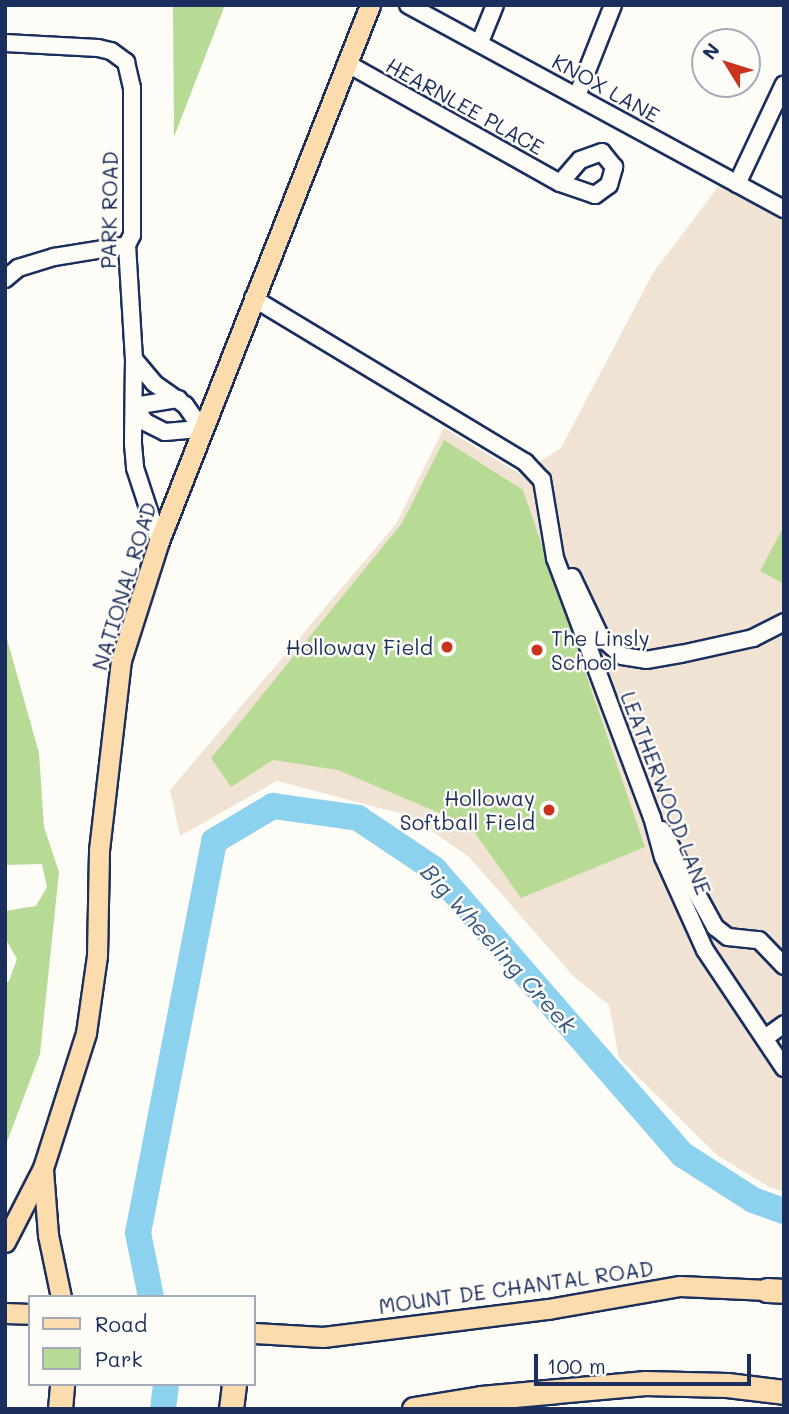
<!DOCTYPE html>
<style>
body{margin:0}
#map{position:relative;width:789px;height:1414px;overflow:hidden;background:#fdfcf7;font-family:Mali,sans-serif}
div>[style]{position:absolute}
.built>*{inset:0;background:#f0e3d4}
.green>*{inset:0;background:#b7da94}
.river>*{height:26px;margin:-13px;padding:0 13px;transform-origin:13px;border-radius:13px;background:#8cd2ee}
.roads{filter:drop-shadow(2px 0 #1b2f5e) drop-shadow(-2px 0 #1b2f5e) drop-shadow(0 2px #1b2f5e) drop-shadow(0 -2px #1b2f5e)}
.minor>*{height:16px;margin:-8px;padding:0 8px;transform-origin:8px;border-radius:8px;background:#fdfcf7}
.major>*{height:19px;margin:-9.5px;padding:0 9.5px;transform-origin:9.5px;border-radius:9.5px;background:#fcdcac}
.highway>*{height:23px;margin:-11.5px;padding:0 11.5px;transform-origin:11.5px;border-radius:11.5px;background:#fcdcac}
.dots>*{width:19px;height:19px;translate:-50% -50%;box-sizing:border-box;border:4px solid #fdfcf7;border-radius:50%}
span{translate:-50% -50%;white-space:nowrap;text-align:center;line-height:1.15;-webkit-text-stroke:5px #fdfcf7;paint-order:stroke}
.street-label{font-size:21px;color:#1b2f5e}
.poi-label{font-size:21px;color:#1b2f5e}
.left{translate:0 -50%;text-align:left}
.right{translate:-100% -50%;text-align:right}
.water-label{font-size:23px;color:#375882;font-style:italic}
.frame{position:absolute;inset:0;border:7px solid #1b2f5e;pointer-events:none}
.legend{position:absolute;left:28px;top:1295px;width:228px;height:91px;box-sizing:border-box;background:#fdfcf7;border:2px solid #a3aaba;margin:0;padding:9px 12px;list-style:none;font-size:21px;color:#1b2f5e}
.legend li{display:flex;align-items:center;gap:14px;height:35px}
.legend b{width:35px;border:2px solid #a3aaba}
.north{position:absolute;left:691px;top:28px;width:70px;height:70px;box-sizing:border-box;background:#fdfcf7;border:2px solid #a3aaba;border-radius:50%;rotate:308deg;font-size:19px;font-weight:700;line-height:28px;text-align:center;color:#1b2f5e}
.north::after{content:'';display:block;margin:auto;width:24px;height:32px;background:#c8321e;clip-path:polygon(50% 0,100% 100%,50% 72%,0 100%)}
.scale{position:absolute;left:534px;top:1354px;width:217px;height:32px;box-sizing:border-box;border:4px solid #1b2f5e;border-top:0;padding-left:9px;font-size:21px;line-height:24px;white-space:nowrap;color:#1b2f5e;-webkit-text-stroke:5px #fdfcf7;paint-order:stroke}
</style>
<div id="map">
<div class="built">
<div style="clip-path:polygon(721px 183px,784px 215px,784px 1192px,769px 1187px,717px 1155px,619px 1058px,609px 1005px,574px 977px,469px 857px,410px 816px,277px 781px,180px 836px,170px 790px,396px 524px,444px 428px,520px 474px,561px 448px,653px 273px)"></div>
</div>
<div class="green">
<div style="clip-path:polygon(173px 5px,225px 5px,174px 137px)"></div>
<div style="clip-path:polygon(444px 440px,523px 490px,645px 847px,521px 898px,470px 826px,338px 770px,273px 760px,231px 787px,211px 758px,402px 523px)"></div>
<div style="clip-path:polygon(784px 526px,784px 584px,760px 571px)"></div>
<div style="clip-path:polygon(5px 632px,39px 753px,44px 827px,59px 872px,40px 1054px,5px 1147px,5px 983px,9px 981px,17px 959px,5px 938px,5px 911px,36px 906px,47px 887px,42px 864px,5px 865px)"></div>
</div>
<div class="river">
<div style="left:151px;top:1297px;width:65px;rotate:-101.5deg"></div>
<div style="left:138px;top:1233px;width:399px;rotate:-79deg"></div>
<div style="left:214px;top:841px;width:69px;rotate:-30.7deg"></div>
<div style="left:273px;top:806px;width:86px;rotate:8deg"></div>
<div style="left:358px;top:818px;width:92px;rotate:33.9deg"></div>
<div style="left:434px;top:869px;width:379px;rotate:49deg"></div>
<div style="left:683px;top:1155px;width:83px;rotate:32.7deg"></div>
<div style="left:753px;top:1200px;width:33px;rotate:20deg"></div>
<div style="left:163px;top:1409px;width:25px;rotate:-83deg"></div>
</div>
<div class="roads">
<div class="minor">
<div style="left:408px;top:5px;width:428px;rotate:28.5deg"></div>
<div style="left:480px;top:42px;width:40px;rotate:-68deg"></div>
<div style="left:5px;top:43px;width:93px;rotate:3.1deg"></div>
<div style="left:98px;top:48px;width:13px;rotate:13deg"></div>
<div style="left:111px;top:51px;width:19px;rotate:36deg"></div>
<div style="left:126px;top:62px;width:27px;rotate:77deg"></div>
<div style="left:132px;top:88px;width:147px;rotate:90deg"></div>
<div style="left:132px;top:235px;width:11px;rotate:117deg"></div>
<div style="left:127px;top:245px;width:114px;rotate:86.5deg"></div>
<div style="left:134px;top:359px;width:85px;rotate:90.7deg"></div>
<div style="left:133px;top:444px;width:24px;rotate:85deg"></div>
<div style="left:135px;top:468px;width:77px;rotate:71.8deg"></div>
<div style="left:348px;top:64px;width:243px;rotate:29.3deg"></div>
<div style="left:560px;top:183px;width:37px;rotate:19deg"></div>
<div style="left:595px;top:195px;width:17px;rotate:-36deg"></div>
<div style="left:609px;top:185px;width:19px;rotate:-74deg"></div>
<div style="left:614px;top:167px;width:19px;rotate:-129deg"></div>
<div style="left:602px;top:152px;width:23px;rotate:160deg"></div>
<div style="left:580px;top:160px;width:30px;rotate:131deg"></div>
<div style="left:577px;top:96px;width:98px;rotate:-68.4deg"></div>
<div style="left:737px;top:184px;width:110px;rotate:-64.8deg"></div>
<div style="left:5px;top:279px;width:17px;rotate:-40deg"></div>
<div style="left:18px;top:268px;width:38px;rotate:-17deg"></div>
<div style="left:54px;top:257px;width:74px;rotate:-9.3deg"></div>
<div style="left:253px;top:298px;width:318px;rotate:31.1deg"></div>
<div style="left:525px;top:462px;width:25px;rotate:47deg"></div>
<div style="left:542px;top:480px;width:79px;rotate:80.5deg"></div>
<div style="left:555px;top:558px;width:277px;rotate:69.5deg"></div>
<div style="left:652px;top:817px;width:41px;rotate:74.6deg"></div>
<div style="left:663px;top:857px;width:102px;rotate:65.7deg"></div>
<div style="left:705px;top:950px;width:142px;rotate:56.2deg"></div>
<div style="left:134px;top:406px;width:19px;rotate:55deg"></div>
<div style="left:145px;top:422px;width:22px;rotate:27deg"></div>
<div style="left:165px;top:432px;width:37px;rotate:-5deg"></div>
<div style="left:202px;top:429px;width:29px;rotate:-125deg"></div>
<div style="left:185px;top:405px;width:38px;rotate:-145deg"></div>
<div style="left:154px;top:383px;width:31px;rotate:-130deg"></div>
<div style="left:134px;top:406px;width:45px;rotate:-9deg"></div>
<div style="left:572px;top:577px;width:65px;rotate:64.6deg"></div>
<div style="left:600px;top:636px;width:30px;rotate:42deg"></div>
<div style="left:622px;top:656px;width:24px;rotate:9deg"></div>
<div style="left:646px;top:660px;width:36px;rotate:-10deg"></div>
<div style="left:681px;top:654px;width:74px;rotate:-12.5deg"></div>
<div style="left:753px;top:638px;width:35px;rotate:-27deg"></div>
<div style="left:662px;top:830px;width:111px;rotate:61.3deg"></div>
<div style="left:715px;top:927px;width:16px;rotate:38deg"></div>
<div style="left:728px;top:937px;width:31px;rotate:6deg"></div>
<div style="left:759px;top:940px;width:36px;rotate:46deg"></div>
<div style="left:765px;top:1038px;width:24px;rotate:-36deg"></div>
</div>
<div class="major">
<div style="left:43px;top:1170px;width:65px;rotate:85.6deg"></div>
<div style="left:48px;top:1235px;width:63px;rotate:78.2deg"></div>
<div style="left:5px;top:1242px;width:83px;rotate:-62.8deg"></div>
<div style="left:43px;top:1168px;width:142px;rotate:-72.3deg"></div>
<div style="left:86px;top:1033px;width:78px;rotate:-81.9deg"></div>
<div style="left:97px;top:956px;width:106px;rotate:-88.9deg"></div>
<div style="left:99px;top:850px;width:191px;rotate:-83.4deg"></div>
<div style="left:121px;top:660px;width:125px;rotate:-72.3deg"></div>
<div style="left:159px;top:541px;width:576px;rotate:-68.51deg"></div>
<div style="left:5px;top:1313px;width:25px;rotate:2deg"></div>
<div style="left:254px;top:1333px;width:69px;rotate:3.3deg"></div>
<div style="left:323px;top:1337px;width:227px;rotate:-7.1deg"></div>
<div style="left:548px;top:1309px;width:134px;rotate:-9.9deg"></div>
<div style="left:680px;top:1286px;width:87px;rotate:2.6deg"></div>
</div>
<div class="highway">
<div style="left:767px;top:1290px;width:17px;rotate:3deg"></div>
<div style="left:60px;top:1409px;width:25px;rotate:-85deg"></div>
<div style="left:231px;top:1409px;width:25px;rotate:-83deg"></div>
<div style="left:414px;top:1409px;width:68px;rotate:-9.3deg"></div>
<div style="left:481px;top:1398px;width:165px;rotate:-5.2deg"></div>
<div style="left:645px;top:1383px;width:82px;rotate:1.4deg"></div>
<div style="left:727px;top:1385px;width:57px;rotate:7deg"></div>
</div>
</div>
<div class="dots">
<div style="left:447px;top:647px;background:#c8321e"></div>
<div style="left:537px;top:650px;background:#c8321e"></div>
<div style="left:549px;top:810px;background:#c8321e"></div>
</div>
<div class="street-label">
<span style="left:606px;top:88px;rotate:29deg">KNOX LANE</span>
<span style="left:465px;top:106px;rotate:29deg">HEARNLEE PLACE</span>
<span style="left:109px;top:210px;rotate:-89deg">PARK ROAD</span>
<span style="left:124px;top:586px;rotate:-73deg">NATIONAL ROAD</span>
<span style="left:666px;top:793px;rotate:69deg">LEATHERWOOD LANE</span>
<span style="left:516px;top:1287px;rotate:-8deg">MOUNT DE CHANTAL ROAD</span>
</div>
<div class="poi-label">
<span class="left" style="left:551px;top:650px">The Linsly<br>School</span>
<span class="right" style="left:433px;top:647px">Holloway Field</span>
<span class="right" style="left:535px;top:810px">Holloway<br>Softball Field</span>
</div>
<div class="water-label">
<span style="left:499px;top:948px;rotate:48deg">Big Wheeling Creek</span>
</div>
<div class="frame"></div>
<ul class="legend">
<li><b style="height:9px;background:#fcdcac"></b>Road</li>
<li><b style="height:19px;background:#b7da94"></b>Park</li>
</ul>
<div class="north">N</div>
<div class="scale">100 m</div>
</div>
